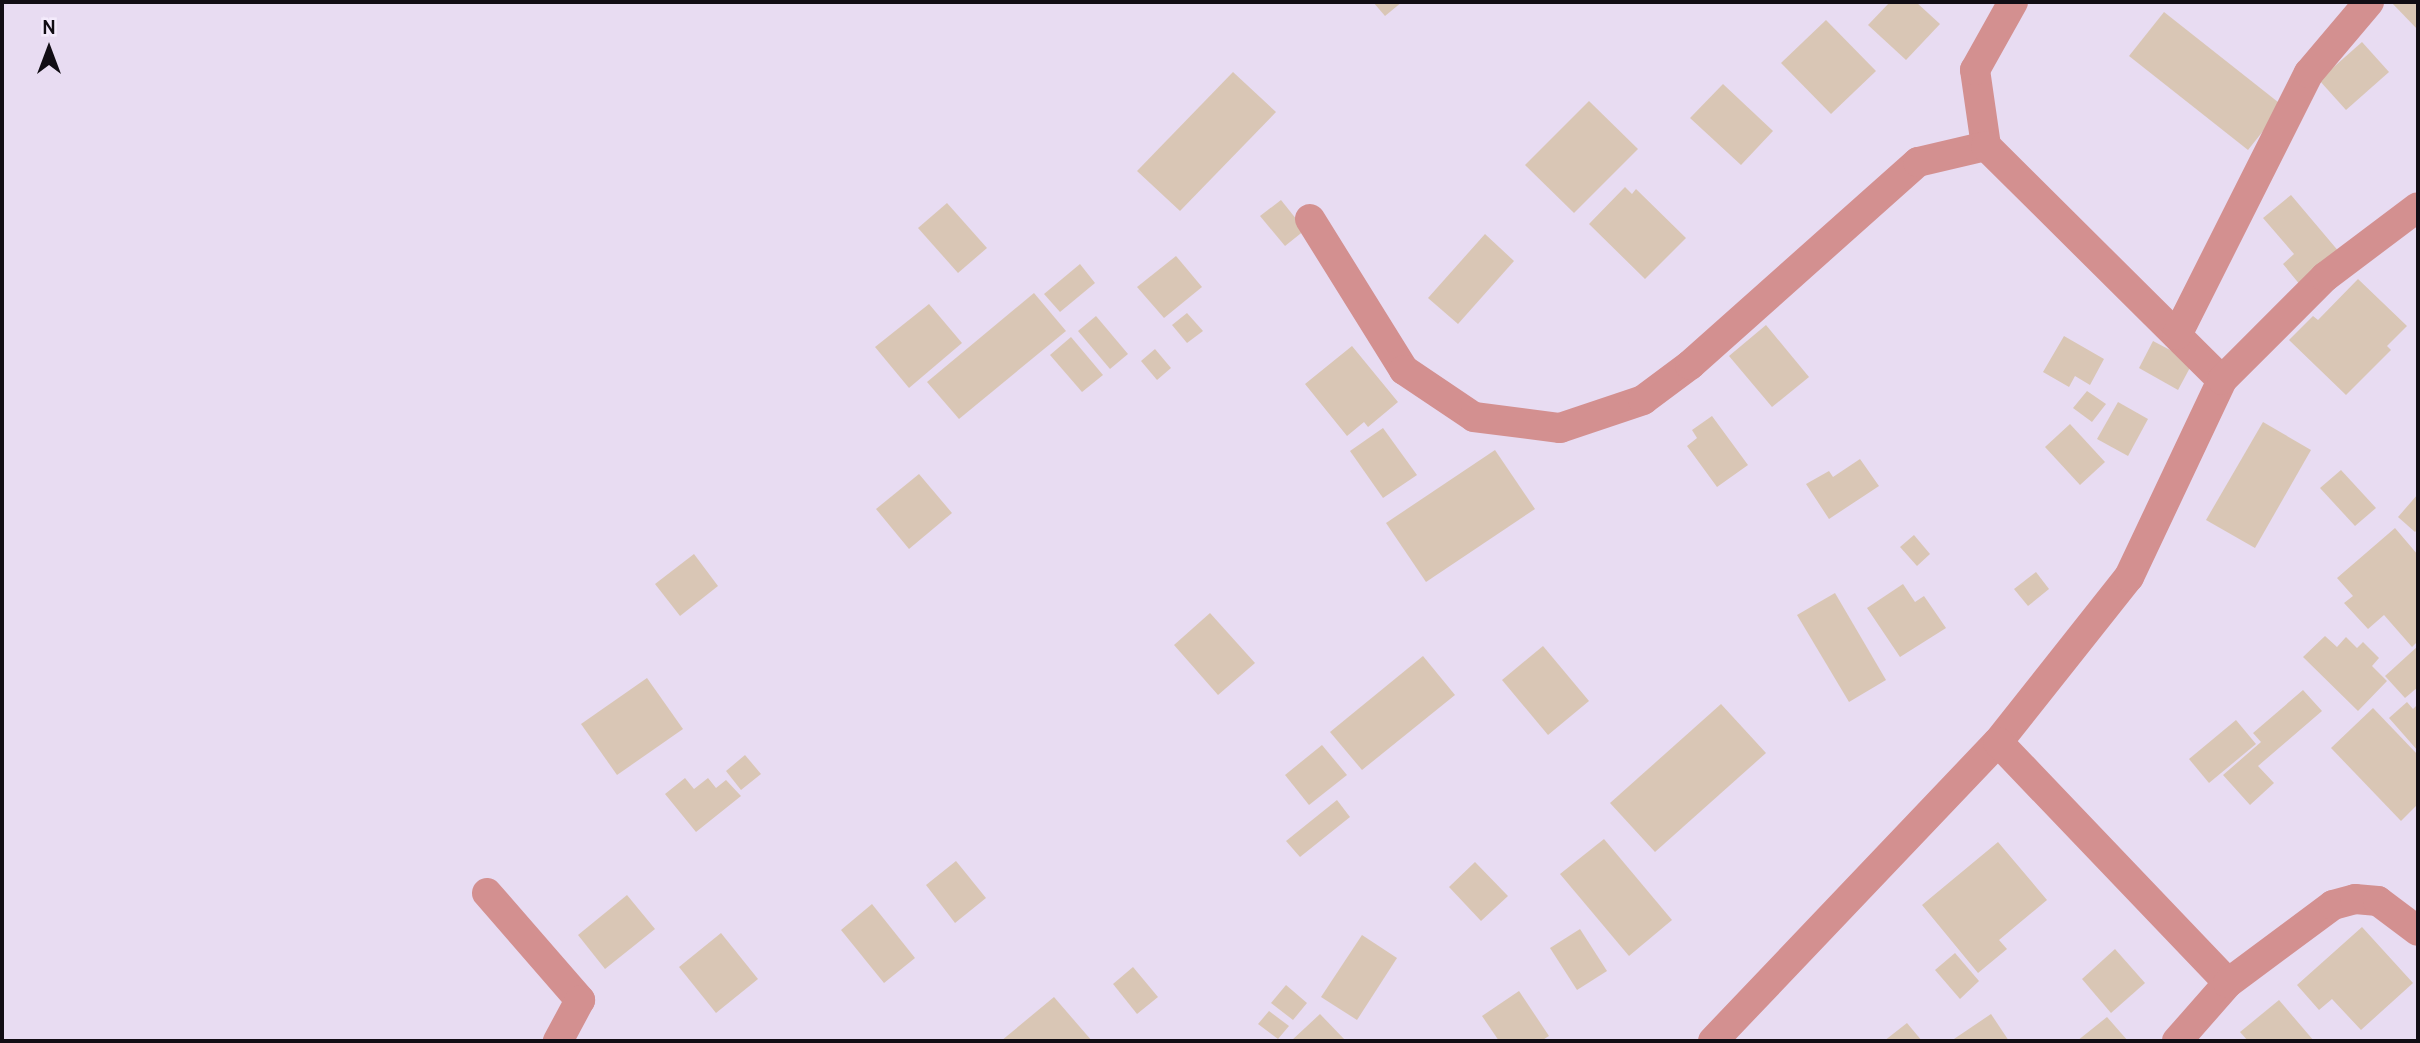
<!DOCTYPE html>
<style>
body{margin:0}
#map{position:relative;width:2420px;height:1043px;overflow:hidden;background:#e8dcf2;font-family:Cabin,sans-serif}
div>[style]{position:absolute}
.building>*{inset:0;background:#d9c6b5}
.minor>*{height:30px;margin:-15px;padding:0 15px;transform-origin:15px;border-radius:15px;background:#d39090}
span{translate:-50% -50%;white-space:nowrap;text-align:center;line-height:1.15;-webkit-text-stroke:5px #f4ebfc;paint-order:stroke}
.frame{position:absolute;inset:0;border:4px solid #110d14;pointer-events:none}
.north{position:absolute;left:14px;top:14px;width:70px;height:70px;-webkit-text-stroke:5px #f4ebfc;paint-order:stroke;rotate:0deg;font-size:19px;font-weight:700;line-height:28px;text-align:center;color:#110d14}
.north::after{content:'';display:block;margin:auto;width:24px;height:32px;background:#110d14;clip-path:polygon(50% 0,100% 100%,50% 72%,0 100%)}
</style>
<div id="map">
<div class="building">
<div style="clip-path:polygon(1373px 2px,1402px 2px,1385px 16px)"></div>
<div style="clip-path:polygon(1890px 2px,1916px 2px,1940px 24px,1906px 60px,1868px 25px)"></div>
<div style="clip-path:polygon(2391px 2px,2418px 2px,2418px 30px)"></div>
<div style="clip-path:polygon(2164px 12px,2283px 106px,2248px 150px,2129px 56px)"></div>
<div style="clip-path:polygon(1826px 20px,1876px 71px,1831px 114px,1781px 63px)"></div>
<div style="clip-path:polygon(2362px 42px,2389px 72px,2346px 110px,2319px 80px)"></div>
<div style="clip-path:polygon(1233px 72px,1276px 112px,1180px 211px,1137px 171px)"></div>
<div style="clip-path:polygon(1723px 84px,1773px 131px,1741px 165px,1690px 118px)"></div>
<div style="clip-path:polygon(1589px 101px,1638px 149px,1574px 213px,1525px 165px)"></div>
<div style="clip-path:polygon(1625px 187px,1632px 194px,1636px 189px,1686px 238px,1645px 279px,1589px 224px)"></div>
<div style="clip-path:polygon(2291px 195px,2340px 253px,2301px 286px,2283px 264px,2294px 254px,2263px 218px)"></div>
<div style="clip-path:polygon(1281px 200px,1305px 230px,1285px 246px,1260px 216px)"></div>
<div style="clip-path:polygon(947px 203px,987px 248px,958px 273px,918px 228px)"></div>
<div style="clip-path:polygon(1485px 234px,1514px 261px,1458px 324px,1428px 298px)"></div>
<div style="clip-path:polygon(1176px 256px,1202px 287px,1164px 318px,1137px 287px)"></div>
<div style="clip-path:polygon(1080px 264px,1095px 283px,1060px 312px,1044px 294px)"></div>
<div style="clip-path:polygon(2358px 279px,2407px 326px,2387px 346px,2391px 350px,2346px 395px,2289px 340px,2313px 316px,2318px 320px)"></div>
<div style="clip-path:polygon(1034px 293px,1066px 331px,959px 419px,927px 382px)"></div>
<div style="clip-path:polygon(929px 304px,962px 343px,909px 388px,875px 347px)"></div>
<div style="clip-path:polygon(1187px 313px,1203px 331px,1187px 343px,1172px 325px)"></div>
<div style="clip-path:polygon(1096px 316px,1128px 354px,1110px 369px,1078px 331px)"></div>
<div style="clip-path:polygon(1766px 325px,1809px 377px,1772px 407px,1729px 356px)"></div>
<div style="clip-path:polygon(2064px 336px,2104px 359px,2090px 385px,2075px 376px,2069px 387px,2043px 372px)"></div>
<div style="clip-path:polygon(1071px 337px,1103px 375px,1082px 392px,1050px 355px)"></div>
<div style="clip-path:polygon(2153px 341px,2193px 362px,2178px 390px,2139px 368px)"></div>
<div style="clip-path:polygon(1352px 346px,1398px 402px,1368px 427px,1364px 422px,1347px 436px,1305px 384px)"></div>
<div style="clip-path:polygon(1155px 349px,1171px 368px,1157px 380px,1141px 361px)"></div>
<div style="clip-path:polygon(2087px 391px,2106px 404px,2092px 422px,2073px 408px)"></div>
<div style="clip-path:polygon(2118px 402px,2148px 419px,2128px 456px,2097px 439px)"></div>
<div style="clip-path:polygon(1712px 416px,1748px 465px,1717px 487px,1687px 446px,1697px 438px,1692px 430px)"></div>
<div style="clip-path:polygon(2263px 422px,2311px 450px,2255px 548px,2206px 520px)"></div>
<div style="clip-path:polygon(2070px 424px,2105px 462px,2080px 485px,2045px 447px)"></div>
<div style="clip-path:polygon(1383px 428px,1417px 475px,1383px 498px,1350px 451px)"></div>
<div style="clip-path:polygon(1495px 450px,1535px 509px,1426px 582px,1386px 523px)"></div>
<div style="clip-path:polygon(1860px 459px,1879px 486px,1829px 519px,1806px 484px,1829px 471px,1833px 477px)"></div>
<div style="clip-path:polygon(2341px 470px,2376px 508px,2355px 526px,2320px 488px)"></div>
<div style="clip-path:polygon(919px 474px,952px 513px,909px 549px,876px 509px)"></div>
<div style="clip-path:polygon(2418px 494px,2418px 529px,2415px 532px,2398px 517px)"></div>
<div style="clip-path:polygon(2395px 528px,2418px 555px,2418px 641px,2412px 647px,2384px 615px,2368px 629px,2344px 603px,2353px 596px,2337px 578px)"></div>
<div style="clip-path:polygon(1914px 535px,1930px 554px,1917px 566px,1900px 547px)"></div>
<div style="clip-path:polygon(694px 554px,718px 586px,680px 616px,655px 584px)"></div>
<div style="clip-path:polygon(2036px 572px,2049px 589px,2028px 606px,2014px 589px)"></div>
<div style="clip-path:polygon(1903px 584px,1915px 602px,1924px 596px,1946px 628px,1900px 657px,1867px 608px)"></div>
<div style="clip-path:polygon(1835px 593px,1886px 680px,1849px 702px,1797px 615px)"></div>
<div style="clip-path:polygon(1210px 613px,1255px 663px,1218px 695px,1174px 645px)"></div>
<div style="clip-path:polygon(2325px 636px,2337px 647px,2346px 637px,2357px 648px,2363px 642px,2379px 658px,2372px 666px,2387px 681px,2358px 711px,2303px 657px)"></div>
<div style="clip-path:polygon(1543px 646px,1589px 701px,1548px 735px,1502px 680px)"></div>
<div style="clip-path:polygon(2418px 646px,2418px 687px,2405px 698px,2385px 676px)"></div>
<div style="clip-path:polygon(1423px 656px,1455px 695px,1362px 770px,1330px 732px)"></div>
<div style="clip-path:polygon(647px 678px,683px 729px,617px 775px,581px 724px)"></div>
<div style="clip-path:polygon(2303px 690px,2322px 711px,2258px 766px,2274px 783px,2250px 805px,2223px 775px,2261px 742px,2253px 733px)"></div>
<div style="clip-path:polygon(2407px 702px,2413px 709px,2418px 704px,2418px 751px,2389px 718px)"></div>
<div style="clip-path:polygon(1721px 704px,1766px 753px,1655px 852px,1610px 803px)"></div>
<div style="clip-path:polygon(2373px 708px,2418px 755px,2418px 804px,2401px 821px,2331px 748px)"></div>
<div style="clip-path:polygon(2236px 720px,2256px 744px,2209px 783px,2189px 759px)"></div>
<div style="clip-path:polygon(1322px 745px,1347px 775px,1309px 805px,1285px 775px)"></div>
<div style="clip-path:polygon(745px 755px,761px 774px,741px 790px,726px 771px)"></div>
<div style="clip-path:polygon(685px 778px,694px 789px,708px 778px,716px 788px,726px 780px,741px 796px,696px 832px,665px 794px)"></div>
<div style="clip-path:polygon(1337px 800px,1350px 817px,1300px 857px,1286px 841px)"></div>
<div style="clip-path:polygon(1604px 839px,1672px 920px,1629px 956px,1560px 874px)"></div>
<div style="clip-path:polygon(1998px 842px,2047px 900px,1999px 940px,2007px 949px,1978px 973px,1922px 905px)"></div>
<div style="clip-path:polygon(956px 861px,986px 898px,955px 923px,926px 885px)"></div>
<div style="clip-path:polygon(1475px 862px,1508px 896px,1481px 921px,1449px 887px)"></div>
<div style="clip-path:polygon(627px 895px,655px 929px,605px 969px,578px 935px)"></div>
<div style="clip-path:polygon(872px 904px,915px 958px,884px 983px,841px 930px)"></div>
<div style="clip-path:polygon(2362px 927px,2413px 983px,2361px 1030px,2332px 999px,2319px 1010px,2297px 985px)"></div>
<div style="clip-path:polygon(1580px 929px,1607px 971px,1577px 990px,1550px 948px)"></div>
<div style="clip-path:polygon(721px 933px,758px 979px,716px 1013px,679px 967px)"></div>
<div style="clip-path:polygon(1362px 935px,1397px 958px,1357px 1020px,1321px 997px)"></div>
<div style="clip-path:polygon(2115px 949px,2145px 983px,2111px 1013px,2082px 979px)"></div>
<div style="clip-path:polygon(1955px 953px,1979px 981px,1960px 999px,1935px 970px)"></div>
<div style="clip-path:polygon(1133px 967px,1158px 997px,1137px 1014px,1113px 984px)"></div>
<div style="clip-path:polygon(1286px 985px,1307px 1003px,1293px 1020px,1271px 1003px)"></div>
<div style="clip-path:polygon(1519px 991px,1549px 1036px,1541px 1041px,1499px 1041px,1482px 1016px)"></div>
<div style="clip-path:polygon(1054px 997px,1092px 1041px,1001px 1041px)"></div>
<div style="clip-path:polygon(2279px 1000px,2314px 1041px,2248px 1041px,2240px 1032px)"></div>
<div style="clip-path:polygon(1269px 1011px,1289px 1026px,1278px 1039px,1258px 1024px)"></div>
<div style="clip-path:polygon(1320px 1014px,1346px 1041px,1291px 1041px)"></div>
<div style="clip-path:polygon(1991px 1014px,2009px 1041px,1951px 1041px)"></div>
<div style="clip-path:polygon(2107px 1017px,2128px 1041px,2077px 1041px)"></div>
<div style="clip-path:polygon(1907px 1023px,1922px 1041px,1884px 1041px)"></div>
</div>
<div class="minor">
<div style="left:1986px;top:146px;width:77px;rotate:-98.2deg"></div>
<div style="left:1975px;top:70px;width:78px;rotate:-60.8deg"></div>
<div style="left:1310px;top:219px;width:178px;rotate:58.1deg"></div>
<div style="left:1404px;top:370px;width:84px;rotate:33.9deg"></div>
<div style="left:1474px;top:417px;width:87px;rotate:7.3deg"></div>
<div style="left:1560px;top:428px;width:88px;rotate:-18.6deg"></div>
<div style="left:1643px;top:400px;width:59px;rotate:-36.7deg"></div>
<div style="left:1690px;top:365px;width:305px;rotate:-41.7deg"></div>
<div style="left:1918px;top:162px;width:70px;rotate:-13.2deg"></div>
<div style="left:1986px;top:146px;width:332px;rotate:44.8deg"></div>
<div style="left:2177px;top:335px;width:293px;rotate:-63.3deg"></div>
<div style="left:2309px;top:73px;width:93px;rotate:-49.8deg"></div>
<div style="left:1998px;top:742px;width:211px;rotate:-51.6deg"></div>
<div style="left:2129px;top:577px;width:218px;rotate:-64.7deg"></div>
<div style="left:2222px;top:380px;width:146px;rotate:-45deg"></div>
<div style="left:2325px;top:277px;width:116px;rotate:-37deg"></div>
<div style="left:487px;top:893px;width:142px;rotate:49deg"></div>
<div style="left:580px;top:1000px;width:47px;rotate:118.2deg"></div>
<div style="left:1713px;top:1041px;width:413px;rotate:-46.4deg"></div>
<div style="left:1998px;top:742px;width:333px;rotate:46.3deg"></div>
<div style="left:2177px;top:1041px;width:77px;rotate:-48.7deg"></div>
<div style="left:2228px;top:983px;width:131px;rotate:-36.6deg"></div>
<div style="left:2333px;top:905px;width:23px;rotate:-15deg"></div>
<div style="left:2355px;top:899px;width:23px;rotate:5deg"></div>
<div style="left:2378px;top:901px;width:50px;rotate:36.9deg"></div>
</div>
<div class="frame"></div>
<div class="north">N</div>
</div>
